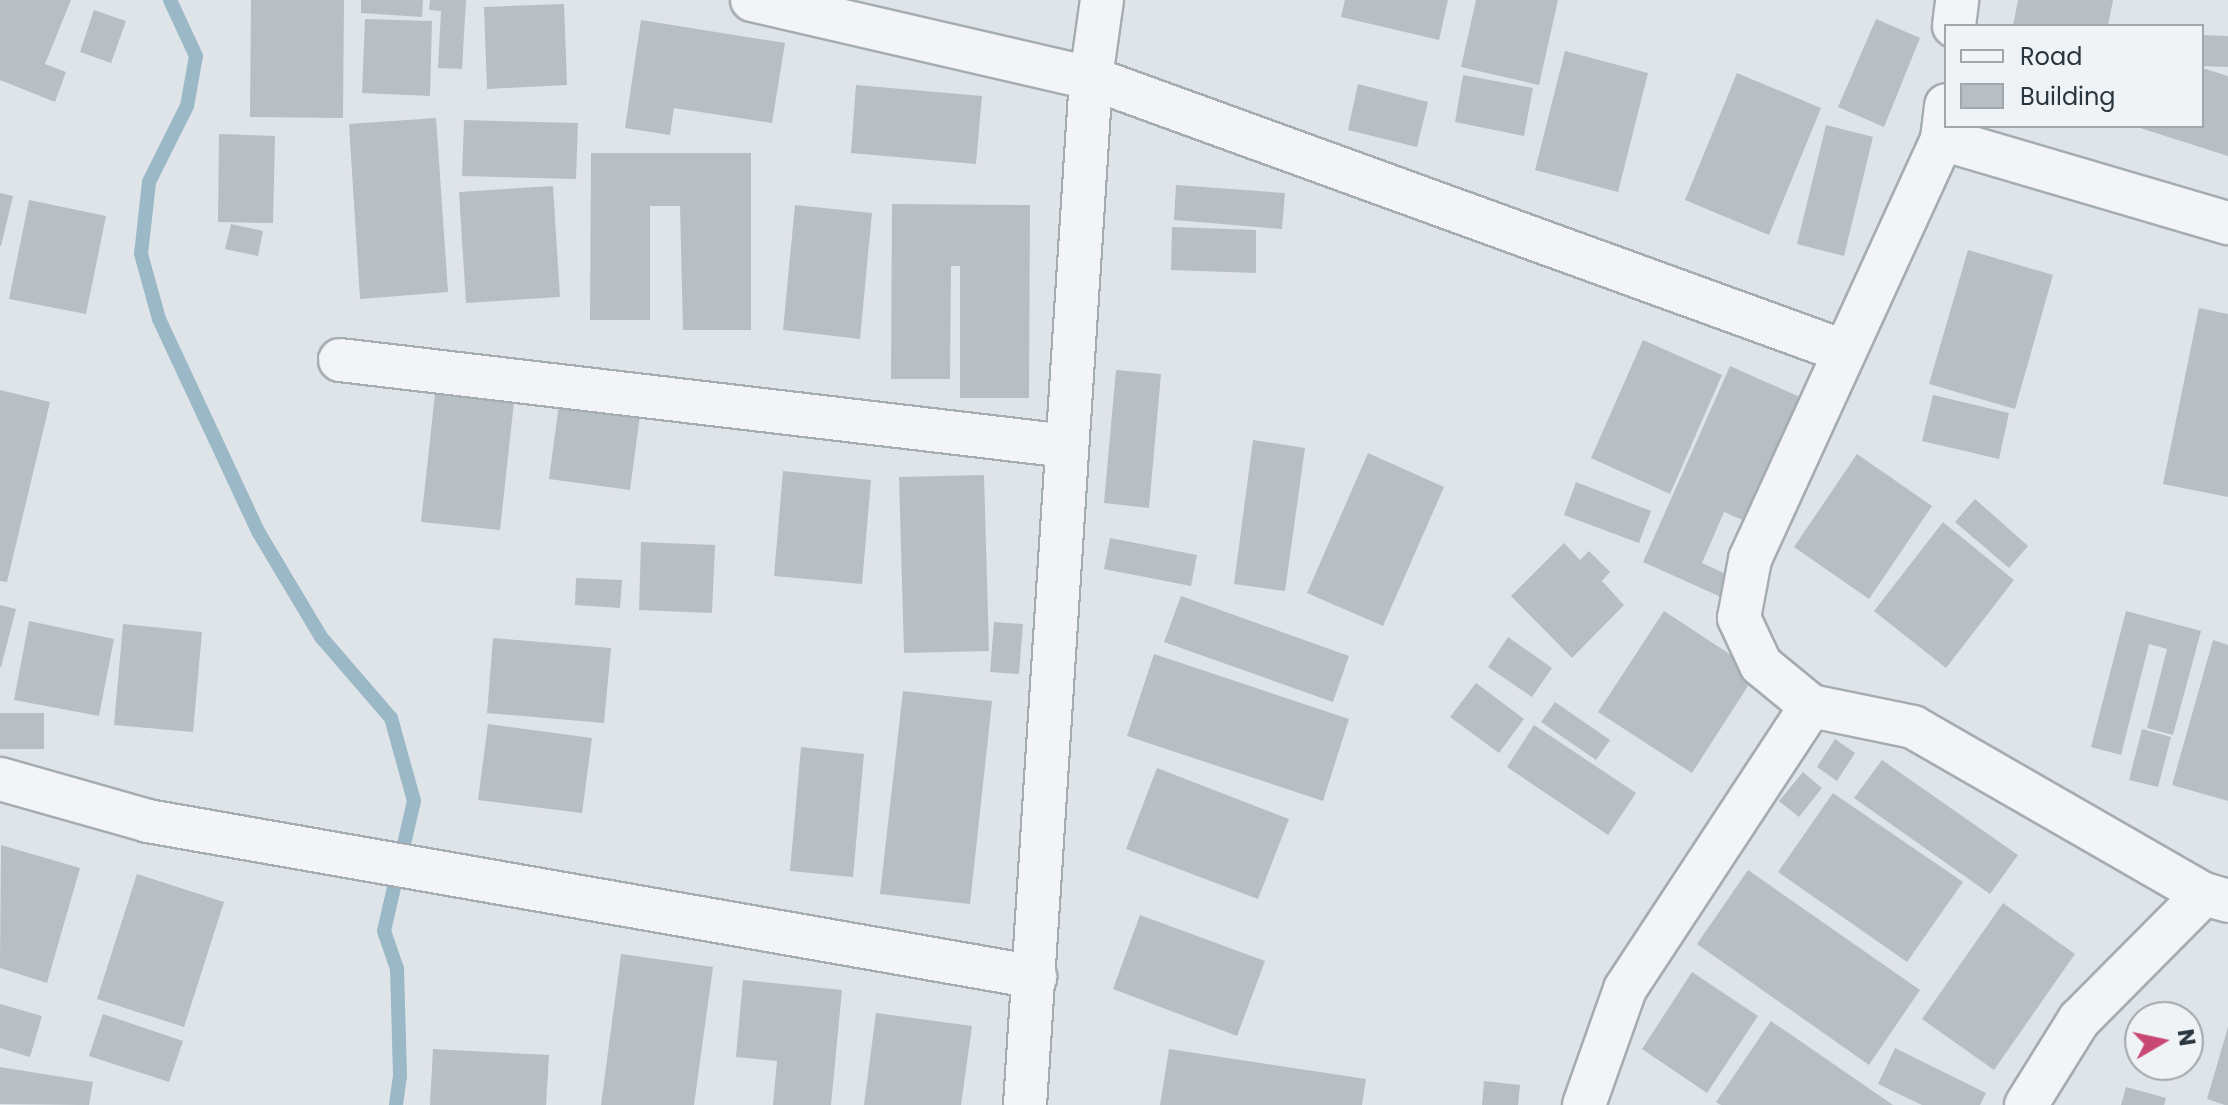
<!DOCTYPE html>
<style>
body{margin:0}
#map{position:relative;width:2228px;height:1105px;overflow:hidden;background:#dfe4e8;font-family:Poppins,sans-serif}
div>[style]{position:absolute}
.stream>*{height:14px;margin:-7px;padding:0 7px;transform-origin:7px;border-radius:7px;background:#9bb8c7}
.building>*{inset:0;background:#b7bfc5}
.roads{filter:drop-shadow(2px 0 #a5acb2) drop-shadow(-2px 0 #a5acb2) drop-shadow(0 2px #a5acb2) drop-shadow(0 -2px #a5acb2)}
.minor>*{height:42px;margin:-21px;padding:0 21px;transform-origin:21px;border-radius:21px;background:#f2f4f7}
span{translate:-50% -50%;white-space:nowrap;text-align:center;line-height:1.15;-webkit-text-stroke:8px #eff3f6;paint-order:stroke}
.legend{position:absolute;left:1944px;top:24px;width:260px;height:104px;box-sizing:border-box;background:#eff3f6;border:2px solid #a0a7ad;margin:0;padding:10px 14px;list-style:none;font-size:24px;color:#29353f}
.legend li{display:flex;align-items:center;gap:16px;height:40px}
.legend b{width:40px;border:2px solid #a0a7ad}
.north{position:absolute;left:2124px;top:1001px;width:80px;height:80px;box-sizing:border-box;background:#eff3f6;border:2px solid #a0a7ad;border-radius:50%;rotate:81deg;font-size:22px;font-weight:700;line-height:32px;text-align:center;color:#29353f}
.north::after{content:'';display:block;margin:auto;width:28px;height:36px;background:#c94873;clip-path:polygon(50% 0,100% 100%,50% 72%,0 100%)}
</style>
<div id="map">
<div class="stream">
<div style="left:170px;top:0;width:62px;rotate:65.1deg"></div>
<div style="left:196px;top:56px;width:51px;rotate:100.2deg"></div>
<div style="left:187px;top:106px;width:85px;rotate:116.6deg"></div>
<div style="left:149px;top:182px;width:72px;rotate:96.3deg"></div>
<div style="left:141px;top:254px;width:67px;rotate:74.5deg"></div>
<div style="left:159px;top:319px;width:236px;rotate:65deg"></div>
<div style="left:259px;top:533px;width:121px;rotate:59.2deg"></div>
<div style="left:321px;top:637px;width:107px;rotate:49.2deg"></div>
<div style="left:391px;top:718px;width:86px;rotate:74.5deg"></div>
<div style="left:414px;top:801px;width:133px;rotate:103deg"></div>
<div style="left:384px;top:931px;width:39px;rotate:71deg"></div>
<div style="left:397px;top:968px;width:108px;rotate:88.4deg"></div>
<div style="left:400px;top:1076px;width:29px;rotate:98deg"></div>
</div>
<div class="building">
<div style="clip-path:polygon(0 0,71px 0,45px 64px,66px 72px,55px 102px,0 80px)"></div>
<div style="clip-path:polygon(251px 0,344px 0,343px 118px,250px 117px)"></div>
<div style="clip-path:polygon(361px 0,423px 0,422px 17px,361px 13px)"></div>
<div style="clip-path:polygon(430px 0,466px 0,462px 69px,438px 68px,441px 11px,429px 10px)"></div>
<div style="clip-path:polygon(1345px 0,1448px 0,1439px 40px,1341px 17px)"></div>
<div style="clip-path:polygon(1476px 0,1558px 0,1539px 85px,1461px 67px)"></div>
<div style="clip-path:polygon(2018px 0,2113px 0,2108px 26px,2013px 26px)"></div>
<div style="clip-path:polygon(564px 4px,567px 85px,487px 89px,484px 7px)"></div>
<div style="clip-path:polygon(94px 10px,126px 21px,111px 63px,80px 52px)"></div>
<div style="clip-path:polygon(365px 19px,432px 21px,430px 96px,362px 93px)"></div>
<div style="clip-path:polygon(1876px 19px,1920px 38px,1884px 127px,1838px 107px)"></div>
<div style="clip-path:polygon(641px 20px,785px 43px,772px 123px,674px 108px,670px 135px,625px 128px)"></div>
<div style="clip-path:polygon(2202px 35px,2228px 36px,2228px 67px,2202px 66px)"></div>
<div style="clip-path:polygon(1565px 51px,1648px 73px,1618px 192px,1535px 170px)"></div>
<div style="clip-path:polygon(2202px 68px,2228px 76px,2228px 156px,2137px 127px,2202px 126px)"></div>
<div style="clip-path:polygon(1737px 73px,1821px 108px,1769px 235px,1685px 200px)"></div>
<div style="clip-path:polygon(1463px 75px,1533px 88px,1524px 136px,1455px 122px)"></div>
<div style="clip-path:polygon(1358px 84px,1428px 102px,1417px 147px,1348px 130px)"></div>
<div style="clip-path:polygon(856px 85px,982px 96px,976px 164px,851px 153px)"></div>
<div style="clip-path:polygon(436px 118px,448px 292px,360px 299px,349px 124px)"></div>
<div style="clip-path:polygon(464px 120px,578px 123px,576px 179px,462px 176px)"></div>
<div style="clip-path:polygon(1826px 125px,1873px 137px,1844px 256px,1797px 244px)"></div>
<div style="clip-path:polygon(219px 134px,275px 136px,273px 223px,218px 222px)"></div>
<div style="clip-path:polygon(591px 153px,751px 153px,751px 330px,683px 330px,680px 206px,650px 206px,650px 320px,590px 320px)"></div>
<div style="clip-path:polygon(1176px 185px,1285px 193px,1282px 229px,1174px 220px)"></div>
<div style="clip-path:polygon(553px 186px,560px 297px,466px 303px,459px 192px)"></div>
<div style="clip-path:polygon(0 193px,13px 196px,1px 246px,0 246px)"></div>
<div style="clip-path:polygon(29px 200px,106px 216px,86px 314px,9px 299px)"></div>
<div style="clip-path:polygon(892px 204px,1030px 205px,1029px 398px,960px 398px,960px 266px,951px 266px,950px 379px,891px 379px)"></div>
<div style="clip-path:polygon(795px 205px,872px 213px,860px 339px,783px 330px)"></div>
<div style="clip-path:polygon(231px 224px,263px 231px,258px 256px,225px 249px)"></div>
<div style="clip-path:polygon(1172px 227px,1256px 230px,1256px 273px,1171px 270px)"></div>
<div style="clip-path:polygon(1968px 250px,2053px 275px,2015px 409px,1929px 384px)"></div>
<div style="clip-path:polygon(2199px 308px,2228px 314px,2228px 497px,2163px 484px)"></div>
<div style="clip-path:polygon(1643px 340px,1722px 375px,1670px 494px,1591px 458px)"></div>
<div style="clip-path:polygon(1730px 366px,1802px 398px,1747px 522px,1724px 512px,1702px 563px,1730px 576px,1721px 597px,1643px 562px)"></div>
<div style="clip-path:polygon(1116px 370px,1161px 374px,1149px 508px,1104px 503px)"></div>
<div style="clip-path:polygon(0 390px,50px 402px,7px 582px,0 581px)"></div>
<div style="clip-path:polygon(435px 394px,514px 402px,500px 530px,421px 522px)"></div>
<div style="clip-path:polygon(1933px 395px,2009px 413px,1999px 459px,1922px 441px)"></div>
<div style="clip-path:polygon(559px 404px,640px 415px,630px 490px,549px 479px)"></div>
<div style="clip-path:polygon(1253px 440px,1305px 448px,1285px 591px,1234px 584px)"></div>
<div style="clip-path:polygon(1368px 453px,1444px 487px,1383px 626px,1307px 593px)"></div>
<div style="clip-path:polygon(1857px 454px,1932px 506px,1869px 599px,1794px 547px)"></div>
<div style="clip-path:polygon(783px 471px,871px 480px,862px 584px,774px 576px)"></div>
<div style="clip-path:polygon(984px 475px,989px 651px,904px 653px,899px 477px)"></div>
<div style="clip-path:polygon(1576px 482px,1651px 511px,1639px 543px,1564px 515px)"></div>
<div style="clip-path:polygon(1975px 499px,2028px 546px,2009px 568px,1955px 522px)"></div>
<div style="clip-path:polygon(1943px 522px,2014px 580px,1946px 668px,1874px 611px)"></div>
<div style="clip-path:polygon(1110px 538px,1197px 555px,1191px 586px,1104px 569px)"></div>
<div style="clip-path:polygon(641px 542px,715px 545px,712px 613px,639px 610px)"></div>
<div style="clip-path:polygon(1564px 543px,1580px 560px,1589px 551px,1610px 572px,1602px 581px,1624px 605px,1572px 658px,1511px 596px)"></div>
<div style="clip-path:polygon(576px 578px,622px 580px,620px 608px,575px 605px)"></div>
<div style="clip-path:polygon(1181px 596px,1349px 656px,1333px 702px,1164px 642px)"></div>
<div style="clip-path:polygon(0 605px,16px 609px,1px 667px,0 667px)"></div>
<div style="clip-path:polygon(1664px 611px,1757px 672px,1692px 773px,1598px 712px)"></div>
<div style="clip-path:polygon(2126px 611px,2201px 631px,2173px 735px,2147px 728px,2167px 649px,2149px 644px,2121px 755px,2091px 747px)"></div>
<div style="clip-path:polygon(29px 621px,114px 639px,99px 716px,14px 700px)"></div>
<div style="clip-path:polygon(994px 622px,1023px 624px,1019px 674px,990px 672px)"></div>
<div style="clip-path:polygon(123px 624px,202px 632px,193px 732px,114px 725px)"></div>
<div style="clip-path:polygon(1508px 637px,1552px 668px,1532px 697px,1488px 667px)"></div>
<div style="clip-path:polygon(493px 638px,611px 648px,604px 723px,487px 713px)"></div>
<div style="clip-path:polygon(2213px 640px,2228px 645px,2228px 801px,2172px 785px)"></div>
<div style="clip-path:polygon(1154px 654px,1349px 719px,1323px 801px,1127px 736px)"></div>
<div style="clip-path:polygon(1476px 683px,1524px 719px,1499px 753px,1450px 717px)"></div>
<div style="clip-path:polygon(903px 691px,992px 701px,970px 904px,880px 894px)"></div>
<div style="clip-path:polygon(1555px 702px,1610px 740px,1596px 760px,1541px 722px)"></div>
<div style="clip-path:polygon(0 713px,44px 713px,44px 749px,0 749px)"></div>
<div style="clip-path:polygon(488px 724px,592px 738px,582px 813px,478px 800px)"></div>
<div style="clip-path:polygon(1534px 725px,1636px 793px,1608px 835px,1507px 767px)"></div>
<div style="clip-path:polygon(2142px 729px,2171px 737px,2158px 787px,2129px 780px)"></div>
<div style="clip-path:polygon(1835px 739px,1855px 753px,1837px 781px,1817px 767px)"></div>
<div style="clip-path:polygon(801px 747px,864px 754px,853px 877px,790px 871px)"></div>
<div style="clip-path:polygon(1882px 760px,2018px 855px,1990px 894px,1854px 798px)"></div>
<div style="clip-path:polygon(1157px 768px,1289px 819px,1258px 899px,1126px 849px)"></div>
<div style="clip-path:polygon(1803px 772px,1822px 788px,1799px 817px,1779px 801px)"></div>
<div style="clip-path:polygon(1833px 793px,1963px 882px,1907px 962px,1778px 872px)"></div>
<div style="clip-path:polygon(1px 845px,80px 868px,47px 983px,0 968px)"></div>
<div style="clip-path:polygon(1748px 870px,1920px 990px,1869px 1065px,1697px 944px)"></div>
<div style="clip-path:polygon(137px 874px,224px 902px,184px 1027px,97px 999px)"></div>
<div style="clip-path:polygon(2003px 903px,2075px 954px,1994px 1070px,1922px 1019px)"></div>
<div style="clip-path:polygon(1140px 915px,1265px 961px,1237px 1036px,1113px 989px)"></div>
<div style="clip-path:polygon(621px 954px,713px 967px,694px 1105px,601px 1105px)"></div>
<div style="clip-path:polygon(1692px 972px,1758px 1016px,1707px 1093px,1642px 1049px)"></div>
<div style="clip-path:polygon(743px 980px,842px 990px,831px 1105px,773px 1105px,777px 1061px,736px 1057px)"></div>
<div style="clip-path:polygon(0 1004px,42px 1016px,30px 1057px,0 1048px)"></div>
<div style="clip-path:polygon(876px 1013px,972px 1026px,961px 1105px,864px 1105px)"></div>
<div style="clip-path:polygon(103px 1014px,183px 1041px,169px 1082px,89px 1056px)"></div>
<div style="clip-path:polygon(1771px 1021px,1893px 1105px,1721px 1105px,1716px 1102px)"></div>
<div style="clip-path:polygon(2228px 1027px,2228px 1105px,2225px 1105px,2207px 1099px)"></div>
<div style="clip-path:polygon(1895px 1048px,1986px 1093px,1980px 1105px,1922px 1105px,1878px 1084px)"></div>
<div style="clip-path:polygon(433px 1049px,549px 1055px,546px 1105px,430px 1105px)"></div>
<div style="clip-path:polygon(1169px 1049px,1366px 1079px,1362px 1105px,1160px 1105px)"></div>
<div style="clip-path:polygon(0 1067px,93px 1082px,89px 1105px,0 1104px)"></div>
<div style="clip-path:polygon(1484px 1081px,1520px 1085px,1518px 1105px,1482px 1105px)"></div>
<div style="clip-path:polygon(2126px 1087px,2166px 1098px,2164px 1105px,2121px 1105px)"></div>
</div>
<div class="roads">
<div class="minor">
<div style="left:752px;top:0;width:348px;rotate:13deg"></div>
<div style="left:1091px;top:78px;width:800px;rotate:19.95deg"></div>
<div style="left:1954px;top:26px;width:26px;rotate:-83deg"></div>
<div style="left:1942px;top:139px;width:298px;rotate:16.4deg"></div>
<div style="left:340px;top:360px;width:732px;rotate:6.75deg"></div>
<div style="left:1811px;top:706px;width:104px;rotate:11.6deg"></div>
<div style="left:1913px;top:727px;width:336px;rotate:29.9deg"></div>
<div style="left:2204px;top:894px;width:25px;rotate:16deg"></div>
<div style="left:0;top:779px;width:154px;rotate:15.8deg"></div>
<div style="left:148px;top:821px;width:901px;rotate:9.97deg"></div>
<div style="left:1025px;top:1105px;width:1029px;rotate:-86.32deg"></div>
<div style="left:1091px;top:78px;width:79px;rotate:-82deg"></div>
<div style="left:1584px;top:1105px;width:123px;rotate:-70.5deg"></div>
<div style="left:1625px;top:989px;width:339px;rotate:-56.7deg"></div>
<div style="left:1811px;top:706px;width:65px;rotate:-140.6deg"></div>
<div style="left:1761px;top:665px;width:52px;rotate:-115.1deg"></div>
<div style="left:1739px;top:618px;width:60px;rotate:-79.4deg"></div>
<div style="left:1750px;top:559px;width:462px;rotate:-65.4deg"></div>
<div style="left:1942px;top:139px;width:34px;rotate:-83deg"></div>
<div style="left:2026px;top:1105px;width:100px;rotate:-58.1deg"></div>
<div style="left:2079px;top:1020px;width:177px;rotate:-45.2deg"></div>
</div>
</div>
<ul class="legend">
<li><b style="height:10px;background:#f2f4f7"></b>Road</li>
<li><b style="height:22px;background:#b7bfc5"></b>Building</li>
</ul>
<div class="north">N</div>
</div>
